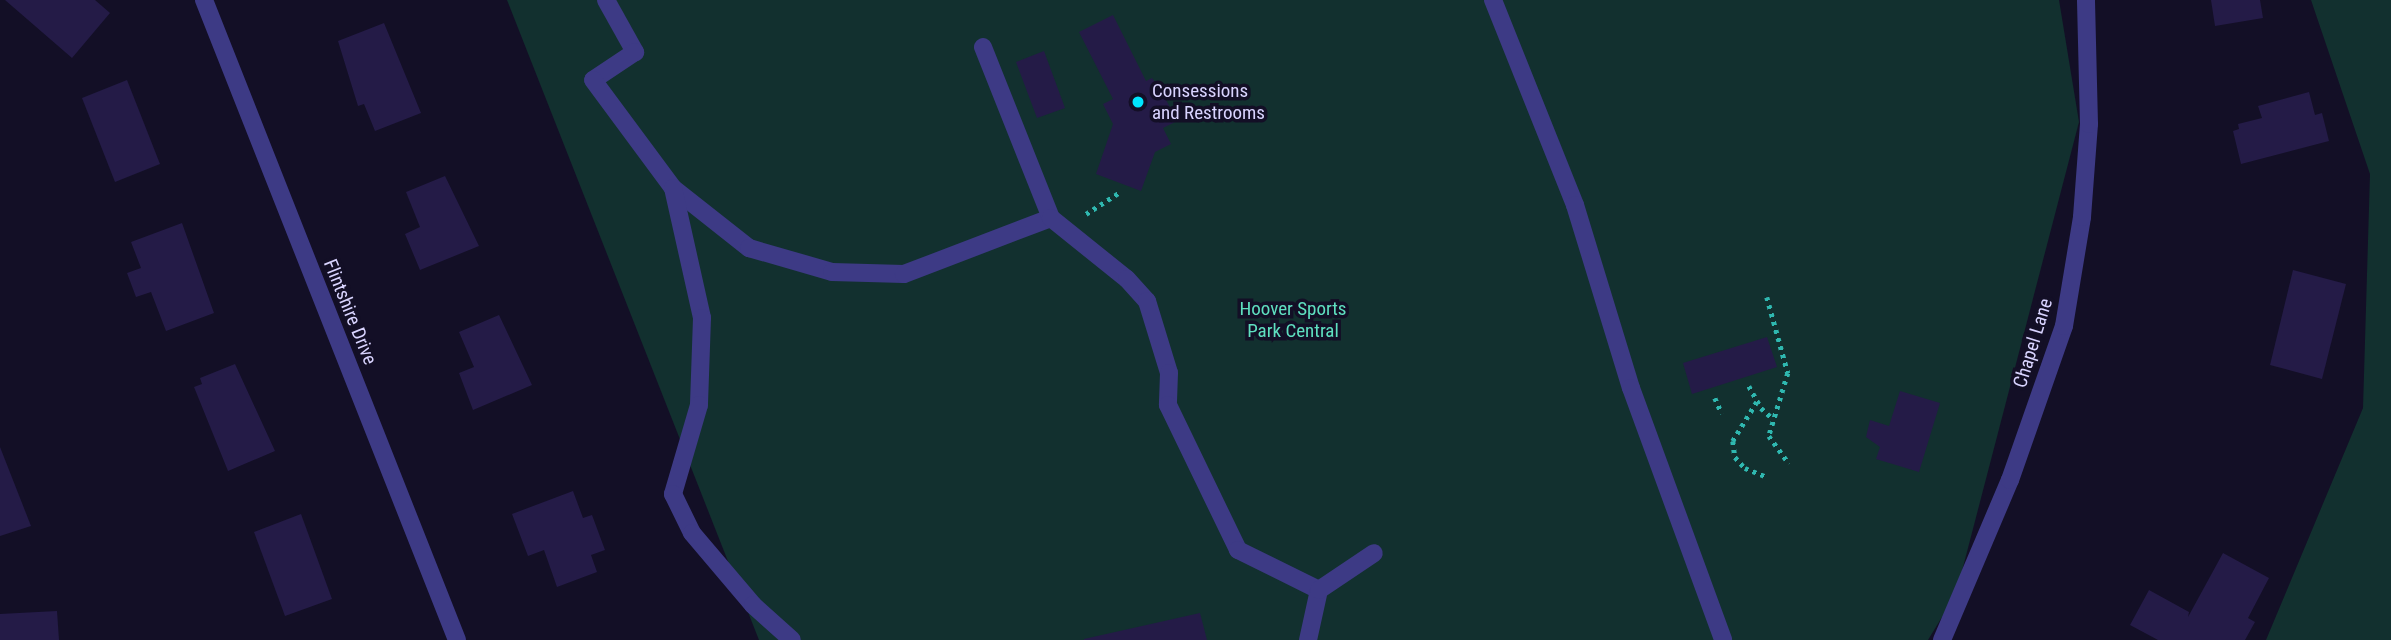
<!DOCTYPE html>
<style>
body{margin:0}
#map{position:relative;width:2391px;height:640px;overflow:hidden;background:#130f26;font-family:"Roboto Condensed",sans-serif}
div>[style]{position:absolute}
.green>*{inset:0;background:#12302f}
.building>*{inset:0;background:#241b47}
.path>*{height:4.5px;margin-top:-2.25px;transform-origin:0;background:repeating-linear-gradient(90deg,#2fb8b0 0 3.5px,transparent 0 8.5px)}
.minor>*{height:18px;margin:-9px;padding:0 9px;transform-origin:9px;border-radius:9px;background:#3d3a85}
.dots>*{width:19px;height:19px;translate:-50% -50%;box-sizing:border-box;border:4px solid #130f26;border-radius:50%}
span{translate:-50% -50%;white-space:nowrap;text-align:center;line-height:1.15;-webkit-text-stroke:7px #130f26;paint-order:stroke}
.poi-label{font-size:19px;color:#d9d4ff}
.left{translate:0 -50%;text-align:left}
.park-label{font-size:19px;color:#5fe0c0}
.street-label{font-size:19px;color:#d9d4ff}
</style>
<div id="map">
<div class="green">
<div style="clip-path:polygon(507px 0,2059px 0,2079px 122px,1956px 594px,1928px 640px,759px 640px)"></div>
<div style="clip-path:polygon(2311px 0,2391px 0,2391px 640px,2266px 640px,2363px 408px,2370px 174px)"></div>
</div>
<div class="building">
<div style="clip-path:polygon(5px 0,95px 0,110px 13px,72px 58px)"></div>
<div style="clip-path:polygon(2211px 0,2260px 0,2263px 18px,2215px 26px)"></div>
<div style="clip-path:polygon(1113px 15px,1146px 81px,1152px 78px,1161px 90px,1177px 121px,1163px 128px,1171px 144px,1155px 152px,1141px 191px,1096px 174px,1113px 124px,1103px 104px,1113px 99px,1079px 32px)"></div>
<div style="clip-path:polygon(384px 23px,421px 113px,375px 131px,364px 104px,358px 106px,338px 41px)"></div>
<div style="clip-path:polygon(1044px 51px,1065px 108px,1037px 118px,1016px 62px)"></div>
<div style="clip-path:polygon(127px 80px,160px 164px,115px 182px,82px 98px)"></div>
<div style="clip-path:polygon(2309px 92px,2315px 115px,2322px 113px,2329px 141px,2241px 164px,2233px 131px,2239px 129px,2238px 124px,2262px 118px,2258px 106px)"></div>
<div style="clip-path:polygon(445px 176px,479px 246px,420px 270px,405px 234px,420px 227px,406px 192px)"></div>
<div style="clip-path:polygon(182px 223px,214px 313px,166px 331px,151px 292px,136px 297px,127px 273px,141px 268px,131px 242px)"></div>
<div style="clip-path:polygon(2293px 270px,2346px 284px,2322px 379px,2270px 365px)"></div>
<div style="clip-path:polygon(499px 315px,532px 385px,473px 410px,459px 373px,474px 367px,459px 332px)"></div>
<div style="clip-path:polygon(1767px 337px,1777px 367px,1692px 394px,1683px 363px)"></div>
<div style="clip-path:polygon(235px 364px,275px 451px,228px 471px,194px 387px,202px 384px,200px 378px)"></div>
<div style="clip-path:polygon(1900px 391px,1940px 403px,1919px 472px,1876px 459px,1880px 447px,1866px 437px,1870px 420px,1889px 426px)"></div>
<div style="clip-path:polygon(0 447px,31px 526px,0 536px)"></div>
<div style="clip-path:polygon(573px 491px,583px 518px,592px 515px,605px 550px,591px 555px,597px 572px,557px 587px,544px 550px,528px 556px,512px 514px)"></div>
<div style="clip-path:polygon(301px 514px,332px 599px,285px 616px,254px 532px)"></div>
<div style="clip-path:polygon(2223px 553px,2269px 578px,2248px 618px,2255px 622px,2245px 640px,2158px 640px,2130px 625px,2149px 590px,2189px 612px,2188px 617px)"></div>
<div style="clip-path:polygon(57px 611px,59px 640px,0 640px,0 614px)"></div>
<div style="clip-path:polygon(1200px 613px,1207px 640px,1084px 640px,1084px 639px)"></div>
</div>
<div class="path">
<div style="left:1086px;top:214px;width:40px;rotate:-32.9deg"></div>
<div style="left:1767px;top:297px;width:79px;rotate:74.6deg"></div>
<div style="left:1788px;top:373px;width:66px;rotate:106.8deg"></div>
<div style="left:1769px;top:436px;width:34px;rotate:54deg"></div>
<div style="left:1749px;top:386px;width:25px;rotate:61deg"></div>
<div style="left:1761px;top:408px;width:15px;rotate:42deg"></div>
<div style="left:1715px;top:398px;width:17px;rotate:66deg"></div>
<div style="left:1757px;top:402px;width:46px;rotate:121.6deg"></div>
<div style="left:1733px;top:441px;width:16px;rotate:83deg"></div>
<div style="left:1735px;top:457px;width:15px;rotate:48deg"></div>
<div style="left:1745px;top:468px;width:22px;rotate:22deg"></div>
</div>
<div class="minor">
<div style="left:204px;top:0;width:688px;rotate:68.43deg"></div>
<div style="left:606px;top:0;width:60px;rotate:60.9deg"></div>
<div style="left:635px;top:52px;width:50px;rotate:146.3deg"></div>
<div style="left:593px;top:80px;width:134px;rotate:53.5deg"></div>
<div style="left:673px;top:188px;width:97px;rotate:38.3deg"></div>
<div style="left:749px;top:248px;width:86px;rotate:16.1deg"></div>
<div style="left:832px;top:272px;width:72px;rotate:1.6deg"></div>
<div style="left:904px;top:274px;width:157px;rotate:-20.9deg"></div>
<div style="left:1051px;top:218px;width:184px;rotate:-111.7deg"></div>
<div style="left:1493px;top:0;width:221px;rotate:68.2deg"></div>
<div style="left:1575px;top:205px;width:191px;rotate:73deg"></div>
<div style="left:1631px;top:388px;width:268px;rotate:69.9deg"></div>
<div style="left:673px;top:188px;width:133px;rotate:77.4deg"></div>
<div style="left:702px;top:318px;width:87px;rotate:92deg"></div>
<div style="left:699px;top:405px;width:93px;rotate:106.3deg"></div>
<div style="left:673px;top:494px;width:43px;rotate:64deg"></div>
<div style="left:692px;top:533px;width:94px;rotate:49.7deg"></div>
<div style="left:753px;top:605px;width:52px;rotate:41.9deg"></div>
<div style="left:1051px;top:218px;width:97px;rotate:38.8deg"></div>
<div style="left:1127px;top:279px;width:30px;rotate:48deg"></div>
<div style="left:1147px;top:301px;width:75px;rotate:73deg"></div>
<div style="left:1169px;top:373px;width:32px;rotate:92deg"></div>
<div style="left:1168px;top:405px;width:161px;rotate:64.2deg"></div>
<div style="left:1238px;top:550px;width:90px;rotate:26.3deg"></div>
<div style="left:1319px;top:590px;width:51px;rotate:102.4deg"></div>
<div style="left:1319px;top:590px;width:66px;rotate:-33.9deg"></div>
<div style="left:1942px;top:640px;width:174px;rotate:-67deg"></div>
<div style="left:2010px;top:480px;width:163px;rotate:-70.7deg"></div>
<div style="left:2064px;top:326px;width:110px;rotate:-80.6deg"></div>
<div style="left:2082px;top:217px;width:93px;rotate:-85.7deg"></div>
<div style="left:2089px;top:124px;width:124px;rotate:-91.4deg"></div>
</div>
<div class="dots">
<div style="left:1138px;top:102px;background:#00e5ff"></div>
</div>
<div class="poi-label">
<span class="left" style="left:1152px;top:102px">Consessions<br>and Restrooms</span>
</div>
<div class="park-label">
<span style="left:1293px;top:320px">Hoover Sports<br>Park Central</span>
</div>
<div class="street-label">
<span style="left:350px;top:312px;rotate:68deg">Flintshire Drive</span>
<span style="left:2033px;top:343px;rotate:-73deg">Chapel Lane</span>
</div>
</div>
